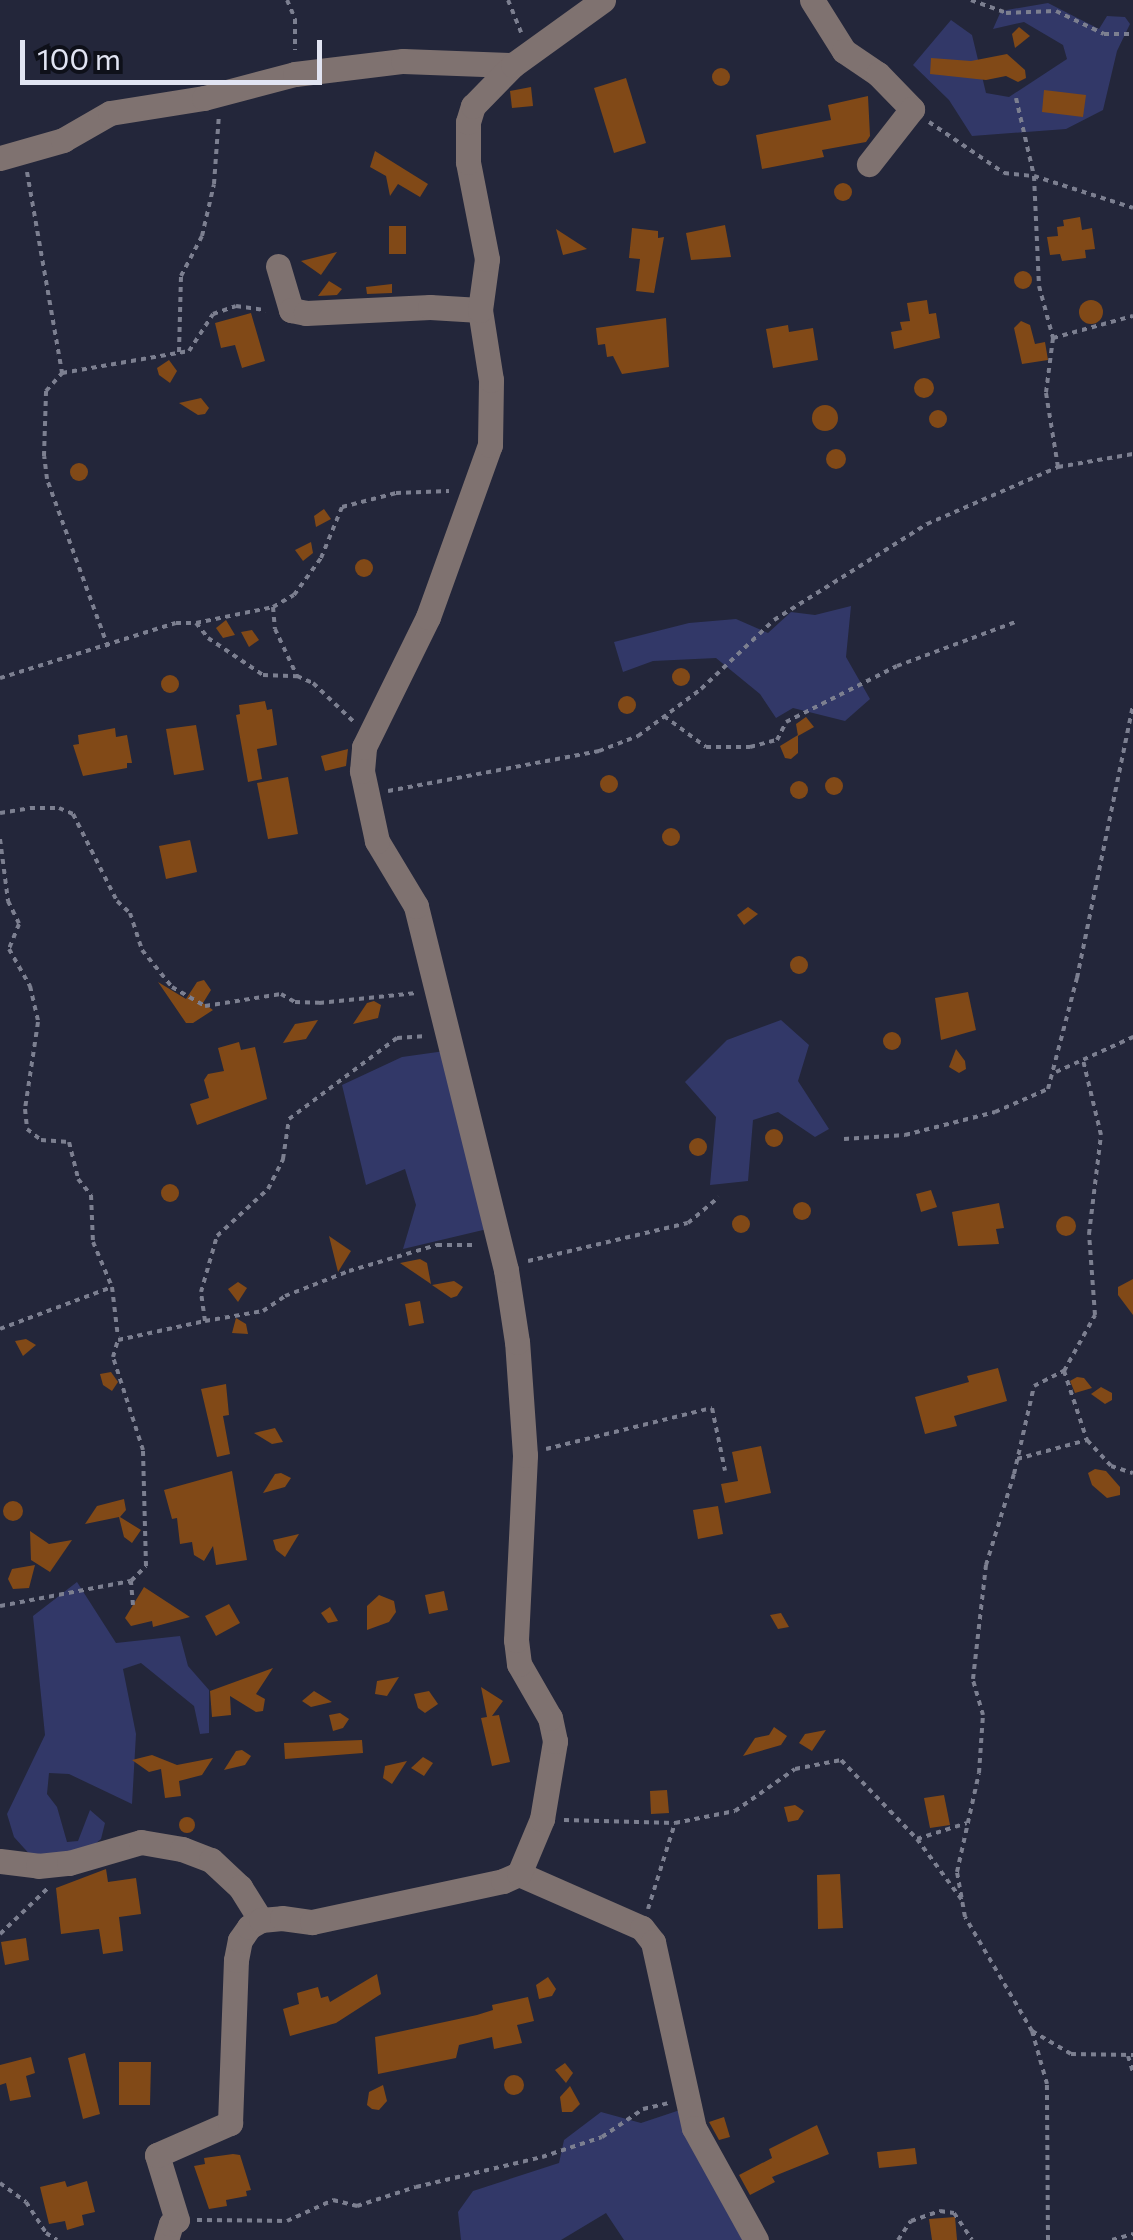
<!DOCTYPE html>
<style>
body{margin:0}
#map{position:relative;width:1133px;height:2240px;overflow:hidden;background:#23263a;font-family:Commissioner,sans-serif}
div>[style]{position:absolute}
.green>*{inset:0;background:#323868}
.building>*{inset:0;background:#814917}
.round{border-radius:50%}
.path>*{height:4px;margin-top:-2px;transform-origin:0;background:repeating-linear-gradient(90deg,#7c7f90 0 5px,transparent 0 10px)}
.minor>*{height:25px;margin:-12.5px;padding:0 12.5px;transform-origin:12.5px;border-radius:12.5px;background:#7f7270}
span{translate:-50% -50%;white-space:nowrap;text-align:center;line-height:1.15;-webkit-text-stroke:9px #0e1019;paint-order:stroke}
.scale{position:absolute;left:20px;top:40px;width:302px;height:45px;box-sizing:border-box;border:5px solid #e1e4f2;border-top:0;padding-left:12px;font-size:30px;line-height:35px;white-space:nowrap;color:#e1e4f2;-webkit-text-stroke:8px #0e1019;paint-order:stroke}
</style>
<div id="map">
<div class="green">
<div style="clip-path:polygon(1048px 3px,1099px 29px,1107px 16px,1125px 17px,1130px 24px,1117px 51px,1103px 110px,1066px 129px,972px 136px,949px 100px,913px 65px,951px 20px,972px 35px,986px 93px,1009px 97px,1067px 59px,1063px 45px,1024px 22px,993px 29px,1001px 11px)"></div>
<div style="clip-path:polygon(851px 606px,846px 657px,870px 699px,845px 721px,793px 708px,776px 718px,760px 694px,716px 658px,653px 661px,623px 672px,614px 642px,689px 623px,736px 619px,768px 633px,791px 612px,815px 615px)"></div>
<div style="clip-path:polygon(781px 1020px,809px 1045px,798px 1081px,829px 1129px,815px 1137px,778px 1112px,753px 1120px,748px 1181px,710px 1185px,716px 1117px,685px 1082px,727px 1040px)"></div>
<div style="clip-path:polygon(452px 1050px,500px 1226px,403px 1249px,416px 1205px,405px 1169px,366px 1185px,342px 1085px,402px 1057px)"></div>
<div style="clip-path:polygon(77px 1582px,116px 1643px,180px 1636px,188px 1666px,209px 1690px,209px 1733px,200px 1734px,194px 1706px,141px 1663px,123px 1669px,136px 1734px,132px 1804px,69px 1774px,49px 1773px,47px 1794px,57px 1807px,67px 1842px,78px 1841px,90px 1810px,105px 1823px,101px 1839px,90px 1848px,33px 1858px,14px 1837px,7px 1814px,45px 1735px,33px 1616px)"></div>
<div style="clip-path:polygon(680px 2110px,733px 2216px,769px 2240px,624px 2240px,606px 2213px,561px 2240px,461px 2240px,458px 2212px,473px 2191px,559px 2163px,564px 2140px,601px 2112px,641px 2123px)"></div>
</div>
<div class="building">
<div style="clip-path:polygon(1019px 27px,1030px 36px,1015px 48px,1012px 34px)"></div>
<div style="clip-path:polygon(1007px 54px,1025px 70px,1026px 78px,1018px 82px,1006px 76px,986px 80px,930px 74px,931px 58px,971px 61px)"></div>
<div class="round" style="left:712px;top:68px;width:18px;height:18px"></div>
<div style="clip-path:polygon(626px 78px,646px 143px,614px 153px,594px 88px)"></div>
<div style="clip-path:polygon(531px 87px,533px 106px,512px 108px,510px 91px)"></div>
<div style="clip-path:polygon(1044px 90px,1086px 95px,1083px 117px,1042px 112px)"></div>
<div style="clip-path:polygon(868px 96px,870px 136px,866px 142px,822px 150px,824px 157px,762px 169px,756px 135px,831px 120px,828px 105px)"></div>
<div style="clip-path:polygon(375px 151px,428px 184px,420px 197px,398px 184px,390px 196px,386px 176px,370px 167px)"></div>
<div class="round" style="left:834px;top:183px;width:18px;height:18px"></div>
<div style="clip-path:polygon(1080px 217px,1082px 230px,1092px 228px,1095px 249px,1085px 250px,1086px 258px,1062px 261px,1060px 254px,1050px 255px,1047px 237px,1058px 236px,1057px 227px,1064px 226px,1063px 220px)"></div>
<div style="clip-path:polygon(725px 225px,731px 257px,691px 260px,686px 233px)"></div>
<div style="clip-path:polygon(389px 226px,406px 226px,406px 254px,389px 254px)"></div>
<div style="clip-path:polygon(632px 228px,658px 231px,658px 238px,664px 237px,654px 293px,636px 291px,640px 259px,629px 258px)"></div>
<div style="clip-path:polygon(556px 229px,587px 249px,563px 255px)"></div>
<div style="clip-path:polygon(337px 252px,321px 275px,301px 261px)"></div>
<div class="round" style="left:1014px;top:271px;width:18px;height:18px"></div>
<div style="clip-path:polygon(329px 281px,342px 289px,337px 295px,318px 296px)"></div>
<div style="clip-path:polygon(392px 284px,392px 293px,367px 294px,366px 287px)"></div>
<div style="clip-path:polygon(927px 300px,929px 314px,936px 313px,940px 338px,894px 349px,891px 332px,902px 330px,900px 322px,910px 321px,907px 303px)"></div>
<div class="round" style="left:1079px;top:300px;width:24px;height:24px"></div>
<div style="clip-path:polygon(251px 313px,265px 361px,242px 368px,235px 345px,221px 348px,215px 323px)"></div>
<div style="clip-path:polygon(666px 318px,669px 367px,622px 374px,613px 356px,607px 357px,605px 344px,598px 345px,596px 328px)"></div>
<div style="clip-path:polygon(1021px 321px,1030px 325px,1035px 344px,1045px 342px,1048px 360px,1022px 364px,1014px 328px)"></div>
<div style="clip-path:polygon(788px 325px,789px 332px,813px 328px,818px 360px,773px 368px,766px 329px)"></div>
<div style="clip-path:polygon(169px 360px,177px 371px,170px 383px,159px 375px,157px 368px)"></div>
<div class="round" style="left:914px;top:378px;width:20px;height:20px"></div>
<div style="clip-path:polygon(201px 398px,209px 408px,205px 414px,198px 415px,179px 403px)"></div>
<div class="round" style="left:812px;top:405px;width:26px;height:26px"></div>
<div class="round" style="left:929px;top:410px;width:18px;height:18px"></div>
<div class="round" style="left:826px;top:449px;width:20px;height:20px"></div>
<div class="round" style="left:70px;top:463px;width:18px;height:18px"></div>
<div style="clip-path:polygon(324px 509px,331px 519px,316px 527px,314px 516px)"></div>
<div style="clip-path:polygon(311px 542px,313px 553px,303px 561px,295px 550px)"></div>
<div class="round" style="left:355px;top:559px;width:18px;height:18px"></div>
<div style="clip-path:polygon(226px 620px,235px 635px,223px 638px,216px 628px)"></div>
<div style="clip-path:polygon(252px 630px,259px 640px,249px 647px,241px 632px)"></div>
<div class="round" style="left:672px;top:668px;width:18px;height:18px"></div>
<div class="round" style="left:161px;top:675px;width:18px;height:18px"></div>
<div class="round" style="left:618px;top:696px;width:18px;height:18px"></div>
<div style="clip-path:polygon(265px 701px,267px 710px,272px 709px,277px 745px,257px 749px,262px 779px,248px 782px,236px 715px,240px 714px,239px 705px)"></div>
<div style="clip-path:polygon(806px 717px,814px 727px,798px 736px,796px 724px)"></div>
<div style="clip-path:polygon(196px 725px,204px 770px,174px 775px,166px 729px)"></div>
<div style="clip-path:polygon(115px 728px,116px 737px,127px 735px,132px 763px,127px 763px,127px 768px,83px 776px,73px 745px,79px 744px,78px 735px)"></div>
<div style="clip-path:polygon(798px 735px,798px 753px,791px 759px,785px 758px,780px 746px)"></div>
<div style="clip-path:polygon(348px 749px,346px 766px,325px 771px,321px 756px)"></div>
<div class="round" style="left:600px;top:775px;width:18px;height:18px"></div>
<div style="clip-path:polygon(288px 777px,298px 834px,268px 839px,257px 783px)"></div>
<div class="round" style="left:825px;top:777px;width:18px;height:18px"></div>
<div class="round" style="left:790px;top:781px;width:18px;height:18px"></div>
<div class="round" style="left:662px;top:828px;width:18px;height:18px"></div>
<div style="clip-path:polygon(190px 840px,197px 872px,166px 879px,159px 846px)"></div>
<div style="clip-path:polygon(748px 907px,758px 914px,744px 925px,737px 915px)"></div>
<div class="round" style="left:790px;top:956px;width:18px;height:18px"></div>
<div style="clip-path:polygon(204px 980px,211px 990px,203px 1003px,213px 1010px,193px 1023px,186px 1023px,158px 982px,186px 999px,197px 982px)"></div>
<div style="clip-path:polygon(968px 992px,976px 1030px,941px 1040px,935px 998px)"></div>
<div style="clip-path:polygon(374px 1001px,381px 1005px,378px 1018px,353px 1024px,367px 1003px)"></div>
<div style="clip-path:polygon(318px 1020px,306px 1039px,283px 1043px,295px 1024px)"></div>
<div class="round" style="left:883px;top:1032px;width:18px;height:18px"></div>
<div style="clip-path:polygon(239px 1042px,241px 1050px,255px 1047px,267px 1099px,197px 1125px,190px 1104px,209px 1098px,204px 1080px,208px 1074px,224px 1071px,218px 1048px)"></div>
<div style="clip-path:polygon(956px 1049px,965px 1061px,966px 1069px,959px 1073px,949px 1067px)"></div>
<div class="round" style="left:765px;top:1129px;width:18px;height:18px"></div>
<div class="round" style="left:689px;top:1138px;width:18px;height:18px"></div>
<div class="round" style="left:161px;top:1184px;width:18px;height:18px"></div>
<div style="clip-path:polygon(931px 1190px,937px 1207px,921px 1212px,916px 1194px)"></div>
<div class="round" style="left:793px;top:1202px;width:18px;height:18px"></div>
<div style="clip-path:polygon(999px 1203px,1004px 1228px,996px 1229px,999px 1244px,958px 1246px,952px 1212px)"></div>
<div class="round" style="left:732px;top:1215px;width:18px;height:18px"></div>
<div class="round" style="left:1056px;top:1216px;width:20px;height:20px"></div>
<div style="clip-path:polygon(329px 1236px,351px 1251px,338px 1272px)"></div>
<div style="clip-path:polygon(420px 1259px,427px 1263px,431px 1284px,400px 1263px)"></div>
<div style="clip-path:polygon(1133px 1279px,1133px 1315px,1118px 1295px,1118px 1287px)"></div>
<div style="clip-path:polygon(454px 1281px,463px 1287px,457px 1296px,451px 1298px,432px 1285px)"></div>
<div style="clip-path:polygon(238px 1282px,247px 1288px,238px 1302px,228px 1289px)"></div>
<div style="clip-path:polygon(420px 1301px,424px 1323px,409px 1326px,405px 1304px)"></div>
<div style="clip-path:polygon(236px 1318px,246px 1324px,248px 1334px,232px 1333px)"></div>
<div style="clip-path:polygon(26px 1339px,36px 1345px,23px 1356px,15px 1341px)"></div>
<div style="clip-path:polygon(998px 1368px,1007px 1401px,954px 1416px,957px 1426px,925px 1434px,915px 1397px,969px 1382px,967px 1376px)"></div>
<div style="clip-path:polygon(111px 1372px,118px 1382px,112px 1391px,103px 1385px,100px 1374px)"></div>
<div style="clip-path:polygon(1077px 1377px,1084px 1378px,1092px 1388px,1075px 1393px,1070px 1381px)"></div>
<div style="clip-path:polygon(226px 1384px,229px 1415px,223px 1416px,230px 1454px,217px 1457px,201px 1389px)"></div>
<div style="clip-path:polygon(1101px 1387px,1112px 1393px,1112px 1400px,1105px 1404px,1091px 1394px)"></div>
<div style="clip-path:polygon(275px 1428px,283px 1442px,272px 1444px,254px 1433px)"></div>
<div style="clip-path:polygon(761px 1446px,771px 1493px,725px 1503px,721px 1484px,738px 1481px,732px 1452px)"></div>
<div style="clip-path:polygon(1095px 1469px,1106px 1471px,1120px 1487px,1120px 1495px,1107px 1498px,1092px 1485px,1088px 1473px)"></div>
<div style="clip-path:polygon(232px 1471px,247px 1560px,216px 1565px,213px 1546px,204px 1561px,194px 1555px,192px 1542px,180px 1544px,177px 1518px,172px 1519px,164px 1490px)"></div>
<div style="clip-path:polygon(281px 1473px,291px 1478px,285px 1487px,263px 1493px,275px 1474px)"></div>
<div style="clip-path:polygon(124px 1499px,126px 1510px,120px 1517px,141px 1530px,132px 1543px,124px 1537px,119px 1517px,85px 1524px,97px 1506px)"></div>
<div class="round" style="left:3px;top:1501px;width:20px;height:20px"></div>
<div style="clip-path:polygon(718px 1506px,723px 1534px,698px 1539px,693px 1510px)"></div>
<div style="clip-path:polygon(30px 1531px,49px 1544px,72px 1540px,50px 1572px,31px 1560px)"></div>
<div style="clip-path:polygon(299px 1534px,285px 1557px,276px 1550px,273px 1540px)"></div>
<div style="clip-path:polygon(35px 1565px,29px 1588px,13px 1589px,8px 1579px,12px 1569px)"></div>
<div style="clip-path:polygon(144px 1587px,190px 1617px,153px 1627px,152px 1621px,131px 1626px,125px 1618px)"></div>
<div style="clip-path:polygon(444px 1591px,448px 1610px,429px 1614px,425px 1595px)"></div>
<div style="clip-path:polygon(379px 1595px,394px 1601px,396px 1612px,389px 1622px,367px 1630px,367px 1606px)"></div>
<div style="clip-path:polygon(229px 1604px,240px 1623px,216px 1636px,205px 1616px)"></div>
<div style="clip-path:polygon(330px 1607px,338px 1621px,328px 1623px,321px 1613px)"></div>
<div style="clip-path:polygon(781px 1613px,789px 1627px,778px 1629px,770px 1615px)"></div>
<div style="clip-path:polygon(273px 1668px,256px 1694px,265px 1699px,263px 1711px,256px 1712px,230px 1696px,231px 1715px,212px 1717px,210px 1691px)"></div>
<div style="clip-path:polygon(399px 1677px,387px 1696px,375px 1694px,377px 1681px)"></div>
<div style="clip-path:polygon(481px 1687px,503px 1701px,492px 1716px,499px 1715px,510px 1762px,492px 1766px,481px 1718px,487px 1717px)"></div>
<div style="clip-path:polygon(314px 1691px,332px 1702px,311px 1707px,302px 1701px)"></div>
<div style="clip-path:polygon(429px 1691px,438px 1704px,425px 1713px,418px 1708px,414px 1694px)"></div>
<div style="clip-path:polygon(340px 1713px,349px 1719px,343px 1728px,333px 1731px,329px 1715px)"></div>
<div style="clip-path:polygon(774px 1727px,787px 1736px,781px 1745px,743px 1756px,755px 1738px,769px 1735px)"></div>
<div style="clip-path:polygon(826px 1730px,812px 1751px,799px 1743px,805px 1734px)"></div>
<div style="clip-path:polygon(362px 1740px,363px 1753px,285px 1759px,284px 1743px)"></div>
<div style="clip-path:polygon(242px 1750px,251px 1756px,245px 1765px,224px 1770px,236px 1751px)"></div>
<div style="clip-path:polygon(152px 1755px,177px 1765px,213px 1758px,202px 1775px,179px 1781px,181px 1796px,165px 1798px,161px 1769px,149px 1772px,132px 1760px)"></div>
<div style="clip-path:polygon(423px 1757px,433px 1763px,424px 1776px,411px 1768px)"></div>
<div style="clip-path:polygon(407px 1761px,392px 1784px,383px 1778px,385px 1766px)"></div>
<div style="clip-path:polygon(667px 1790px,669px 1813px,651px 1814px,650px 1791px)"></div>
<div style="clip-path:polygon(944px 1795px,950px 1825px,930px 1828px,924px 1798px)"></div>
<div style="clip-path:polygon(795px 1805px,804px 1811px,798px 1820px,788px 1822px,784px 1807px)"></div>
<div class="round" style="left:179px;top:1817px;width:16px;height:16px"></div>
<div style="clip-path:polygon(106px 1869px,108px 1882px,136px 1878px,141px 1914px,119px 1917px,123px 1951px,103px 1954px,99px 1929px,61px 1934px,56px 1888px)"></div>
<div style="clip-path:polygon(840px 1874px,843px 1928px,818px 1929px,817px 1875px)"></div>
<div style="clip-path:polygon(26px 1938px,29px 1960px,5px 1965px,1px 1942px)"></div>
<div style="clip-path:polygon(377px 1974px,381px 1994px,336px 2023px,290px 2036px,283px 2009px,299px 2004px,297px 1993px,318px 1987px,321px 1998px,328px 1996px,330px 2002px)"></div>
<div style="clip-path:polygon(548px 1977px,556px 1989px,552px 1996px,539px 1999px,536px 1985px)"></div>
<div style="clip-path:polygon(528px 1997px,534px 2021px,517px 2025px,522px 2043px,494px 2049px,492px 2037px,459px 2045px,456px 2058px,378px 2074px,375px 2037px,477px 2015px,493px 2010px,492px 2005px)"></div>
<div style="clip-path:polygon(85px 2053px,100px 2114px,83px 2119px,68px 2058px)"></div>
<div style="clip-path:polygon(31px 2057px,35px 2073px,26px 2076px,31px 2097px,10px 2101px,6px 2083px,0 2085px,0 2065px)"></div>
<div style="clip-path:polygon(119px 2062px,151px 2062px,150px 2105px,119px 2105px)"></div>
<div style="clip-path:polygon(565px 2063px,573px 2073px,566px 2083px,555px 2070px)"></div>
<div class="round" style="left:504px;top:2075px;width:20px;height:20px"></div>
<div style="clip-path:polygon(383px 2085px,387px 2101px,379px 2110px,372px 2109px,367px 2105px,369px 2092px)"></div>
<div style="clip-path:polygon(570px 2086px,580px 2104px,572px 2112px,562px 2112px,560px 2097px)"></div>
<div style="clip-path:polygon(724px 2117px,730px 2137px,719px 2140px,709px 2122px)"></div>
<div style="clip-path:polygon(817px 2125px,829px 2154px,772px 2177px,775px 2182px,750px 2195px,739px 2175px,772px 2158px,769px 2149px)"></div>
<div style="clip-path:polygon(915px 2148px,917px 2164px,879px 2168px,877px 2152px)"></div>
<div style="clip-path:polygon(233px 2154px,240px 2155px,251px 2190px,246px 2191px,247px 2196px,226px 2200px,227px 2206px,209px 2209px,194px 2166px,205px 2164px,204px 2158px)"></div>
<div style="clip-path:polygon(65px 2181px,67px 2187px,87px 2181px,95px 2212px,82px 2215px,84px 2225px,67px 2230px,65px 2221px,49px 2224px,40px 2187px)"></div>
<div style="clip-path:polygon(955px 2217px,957px 2240px,932px 2240px,929px 2219px)"></div>
</div>
<div class="path">
<div style="left:287px;top:0;width:21px;rotate:67deg"></div>
<div style="left:295px;top:19px;width:31px;rotate:90deg"></div>
<div style="left:508px;top:0;width:35px;rotate:68deg"></div>
<div style="left:971px;top:0;width:37px;rotate:20deg"></div>
<div style="left:1006px;top:13px;width:50px;rotate:-2.3deg"></div>
<div style="left:1056px;top:11px;width:53px;rotate:25.6deg"></div>
<div style="left:1104px;top:34px;width:29px"></div>
<div style="left:1016px;top:98px;width:80px;rotate:77deg"></div>
<div style="left:1034px;top:176px;width:110px;rotate:87.4deg"></div>
<div style="left:1039px;top:286px;width:54px;rotate:74.9deg"></div>
<div style="left:1053px;top:338px;width:55px;rotate:97.3deg"></div>
<div style="left:1046px;top:393px;width:75px;rotate:80.8deg"></div>
<div style="left:929px;top:122px;width:91px;rotate:34.2deg"></div>
<div style="left:1004px;top:173px;width:30px;rotate:6deg"></div>
<div style="left:1034px;top:176px;width:104px;rotate:17.9deg"></div>
<div style="left:27px;top:172px;width:204px;rotate:80.1deg"></div>
<div style="left:1053px;top:338px;width:83px;rotate:-15.4deg"></div>
<div style="left:179px;top:352px;width:76px;rotate:-88.5deg"></div>
<div style="left:181px;top:276px;width:45px;rotate:-62.3deg"></div>
<div style="left:202px;top:236px;width:53px;rotate:-77deg"></div>
<div style="left:214px;top:184px;width:70px;rotate:-85.9deg"></div>
<div style="left:273px;top:607px;width:22px;rotate:85deg"></div>
<div style="left:275px;top:629px;width:52px;rotate:64.9deg"></div>
<div style="left:196px;top:623px;width:79px;rotate:-11.7deg"></div>
<div style="left:273px;top:607px;width:24px;rotate:-30deg"></div>
<div style="left:294px;top:595px;width:46px;rotate:-53.9deg"></div>
<div style="left:321px;top:558px;width:55px;rotate:-67.6deg"></div>
<div style="left:342px;top:507px;width:56px;rotate:-14.5deg"></div>
<div style="left:396px;top:493px;width:53px;rotate:-2.2deg"></div>
<div style="left:108px;top:647px;width:179px;rotate:-110deg"></div>
<div style="left:47px;top:479px;width:23px;rotate:-97deg"></div>
<div style="left:44px;top:456px;width:65px;rotate:-88.2deg"></div>
<div style="left:46px;top:391px;width:24px;rotate:-48deg"></div>
<div style="left:62px;top:373px;width:129px;rotate:-9.8deg"></div>
<div style="left:189px;top:351px;width:44px;rotate:-57deg"></div>
<div style="left:213px;top:314px;width:24px;rotate:-19deg"></div>
<div style="left:236px;top:306px;width:30px;rotate:8deg"></div>
<div style="left:0;top:678px;width:184px;rotate:-17.4deg"></div>
<div style="left:176px;top:623px;width:20px"></div>
<div style="left:196px;top:623px;width:19px;rotate:51deg"></div>
<div style="left:208px;top:638px;width:66px;rotate:33.9deg"></div>
<div style="left:263px;top:675px;width:34px;rotate:2deg"></div>
<div style="left:297px;top:676px;width:17px;rotate:24deg"></div>
<div style="left:313px;top:683px;width:57px;rotate:43.6deg"></div>
<div style="left:664px;top:716px;width:52px;rotate:36.4deg"></div>
<div style="left:706px;top:747px;width:44px"></div>
<div style="left:750px;top:747px;width:28px;rotate:-15deg"></div>
<div style="left:777px;top:740px;width:20px;rotate:-63deg"></div>
<div style="left:786px;top:722px;width:124px;rotate:-26.8deg"></div>
<div style="left:897px;top:666px;width:126px;rotate:-20.4deg"></div>
<div style="left:388px;top:791px;width:215px;rotate:-10.7deg"></div>
<div style="left:599px;top:751px;width:42px;rotate:-21deg"></div>
<div style="left:638px;top:736px;width:79px;rotate:-36.7deg"></div>
<div style="left:701px;top:689px;width:100px;rotate:-43.4deg"></div>
<div style="left:774px;top:620px;width:181px;rotate:-32.1deg"></div>
<div style="left:927px;top:524px;width:143px;rotate:-23.5deg"></div>
<div style="left:1058px;top:467px;width:76px;rotate:-9.8deg"></div>
<div style="left:0;top:813px;width:30px;rotate:-9deg"></div>
<div style="left:30px;top:808px;width:29px"></div>
<div style="left:59px;top:808px;width:15px;rotate:23deg"></div>
<div style="left:73px;top:814px;width:97px;rotate:63.2deg"></div>
<div style="left:117px;top:901px;width:18px;rotate:43deg"></div>
<div style="left:130px;top:913px;width:39px;rotate:72deg"></div>
<div style="left:142px;top:950px;width:48px;rotate:51deg"></div>
<div style="left:172px;top:987px;width:38px;rotate:30deg"></div>
<div style="left:205px;top:1006px;width:77px;rotate:-9deg"></div>
<div style="left:281px;top:994px;width:16px;rotate:30deg"></div>
<div style="left:295px;top:1002px;width:24px;rotate:2deg"></div>
<div style="left:319px;top:1003px;width:98px;rotate:-5.9deg"></div>
<div style="left:0;top:839px;width:63px;rotate:82.6deg"></div>
<div style="left:8px;top:901px;width:25px;rotate:64deg"></div>
<div style="left:19px;top:924px;width:27px;rotate:112deg"></div>
<div style="left:9px;top:949px;width:43px;rotate:60.4deg"></div>
<div style="left:30px;top:986px;width:37px;rotate:77deg"></div>
<div style="left:38px;top:1022px;width:88px;rotate:98.5deg"></div>
<div style="left:25px;top:1109px;width:20px;rotate:84deg"></div>
<div style="left:27px;top:1129px;width:18px;rotate:38deg"></div>
<div style="left:41px;top:1140px;width:28px;rotate:4deg"></div>
<div style="left:69px;top:1142px;width:38px;rotate:76deg"></div>
<div style="left:78px;top:1179px;width:21px;rotate:51deg"></div>
<div style="left:91px;top:1195px;width:47px;rotate:87.6deg"></div>
<div style="left:93px;top:1242px;width:49px;rotate:67.1deg"></div>
<div style="left:112px;top:1287px;width:50px;rotate:83.2deg"></div>
<div style="left:1056px;top:1072px;width:85px;rotate:-24.4deg"></div>
<div style="left:844px;top:1139px;width:61px;rotate:-3.8deg"></div>
<div style="left:905px;top:1135px;width:93px;rotate:-14.3deg"></div>
<div style="left:995px;top:1112px;width:58px;rotate:-23.5deg"></div>
<div style="left:1048px;top:1089px;width:115px;rotate:-75.4deg"></div>
<div style="left:1077px;top:978px;width:279px;rotate:-78.4deg"></div>
<div style="left:528px;top:1261px;width:164px;rotate:-13.4deg"></div>
<div style="left:688px;top:1223px;width:40px;rotate:-40deg"></div>
<div style="left:205px;top:1321px;width:59px;rotate:-9.8deg"></div>
<div style="left:263px;top:1311px;width:27px;rotate:-34deg"></div>
<div style="left:285px;top:1296px;width:69px;rotate:-21.3deg"></div>
<div style="left:349px;top:1271px;width:92px;rotate:-16.5deg"></div>
<div style="left:437px;top:1245px;width:38px"></div>
<div style="left:0;top:1329px;width:120px;rotate:-20.6deg"></div>
<div style="left:1064px;top:1371px;width:73px;rotate:71.6deg"></div>
<div style="left:546px;top:1449px;width:171px;rotate:-13.9deg"></div>
<div style="left:712px;top:1408px;width:64px;rotate:78.3deg"></div>
<div style="left:1017px;top:1459px;width:73px;rotate:-15.2deg"></div>
<div style="left:1087px;top:1440px;width:35px;rotate:47deg"></div>
<div style="left:1111px;top:1466px;width:23px;rotate:18deg"></div>
<div style="left:133px;top:1605px;width:24px;rotate:-95deg"></div>
<div style="left:131px;top:1581px;width:21px;rotate:-45deg"></div>
<div style="left:146px;top:1566px;width:116px;rotate:-91.5deg"></div>
<div style="left:143px;top:1450px;width:98px;rotate:-107.9deg"></div>
<div style="left:113px;top:1357px;width:18px;rotate:-74deg"></div>
<div style="left:118px;top:1340px;width:89px;rotate:-12.3deg"></div>
<div style="left:205px;top:1321px;width:29px;rotate:-98deg"></div>
<div style="left:201px;top:1292px;width:58px;rotate:-74.1deg"></div>
<div style="left:217px;top:1236px;width:69px;rotate:-42.7deg"></div>
<div style="left:268px;top:1189px;width:34px;rotate:-63deg"></div>
<div style="left:283px;top:1159px;width:40px;rotate:-81.5deg"></div>
<div style="left:289px;top:1119px;width:135px;rotate:-36.9deg"></div>
<div style="left:397px;top:1038px;width:26px;rotate:-4deg"></div>
<div style="left:0;top:1606px;width:133px;rotate:-10.8deg"></div>
<div style="left:564px;top:1820px;width:111px;rotate:1.5deg"></div>
<div style="left:675px;top:1823px;width:61px;rotate:-11.3deg"></div>
<div style="left:735px;top:1811px;width:73px;rotate:-35deg"></div>
<div style="left:795px;top:1769px;width:47px;rotate:-11.1deg"></div>
<div style="left:841px;top:1760px;width:110px;rotate:46.1deg"></div>
<div style="left:917px;top:1839px;width:52px;rotate:-17.7deg"></div>
<div style="left:917px;top:1839px;width:76px;rotate:53.6deg"></div>
<div style="left:648px;top:1909px;width:90px;rotate:-72.6deg"></div>
<div style="left:0;top:1934px;width:69px;rotate:-43.8deg"></div>
<div style="left:1032px;top:2031px;width:45px;rotate:30.5deg"></div>
<div style="left:1071px;top:2054px;width:62px;rotate:0.9deg"></div>
<div style="left:1128px;top:2056px;width:17px;rotate:73deg"></div>
<div style="left:0;top:2183px;width:32px;rotate:36deg"></div>
<div style="left:26px;top:2202px;width:37px;rotate:57deg"></div>
<div style="left:46px;top:2233px;width:13px;rotate:32deg"></div>
<div style="left:197px;top:2220px;width:90px;rotate:0.6deg"></div>
<div style="left:287px;top:2221px;width:51px;rotate:-24.5deg"></div>
<div style="left:333px;top:2200px;width:25px;rotate:14deg"></div>
<div style="left:357px;top:2206px;width:62px;rotate:-17.9deg"></div>
<div style="left:416px;top:2187px;width:130px;rotate:-13.4deg"></div>
<div style="left:542px;top:2157px;width:63px;rotate:-18.4deg"></div>
<div style="left:602px;top:2137px;width:50px;rotate:-34.3deg"></div>
<div style="left:643px;top:2109px;width:26px;rotate:-13deg"></div>
<div style="left:898px;top:2240px;width:23px;rotate:-56deg"></div>
<div style="left:911px;top:2221px;width:31px;rotate:-19deg"></div>
<div style="left:940px;top:2211px;width:14px;rotate:8deg"></div>
<div style="left:954px;top:2213px;width:32px;rotate:56deg"></div>
<div style="left:1048px;top:2240px;width:156px;rotate:-90.4deg"></div>
<div style="left:1047px;top:2084px;width:55px;rotate:-105.8deg"></div>
<div style="left:1032px;top:2031px;width:132px;rotate:-120.4deg"></div>
<div style="left:965px;top:1917px;width:46px;rotate:-100.1deg"></div>
<div style="left:957px;top:1872px;width:101px;rotate:-77.5deg"></div>
<div style="left:979px;top:1773px;width:58px;rotate:-86.1deg"></div>
<div style="left:983px;top:1715px;width:37px;rotate:-106deg"></div>
<div style="left:973px;top:1679px;width:115px;rotate:-83.5deg"></div>
<div style="left:986px;top:1565px;width:95px;rotate:-72.9deg"></div>
<div style="left:1014px;top:1474px;width:90px;rotate:-77.2deg"></div>
<div style="left:1034px;top:1386px;width:34px;rotate:-27deg"></div>
<div style="left:1064px;top:1371px;width:64px;rotate:-61deg"></div>
<div style="left:1095px;top:1315px;width:81px;rotate:-94.2deg"></div>
<div style="left:1089px;top:1234px;width:100px;rotate:-83.1deg"></div>
<div style="left:1101px;top:1135px;width:77px;rotate:-103.5deg"></div>
<div style="left:1112px;top:2240px;width:22px;rotate:-16deg"></div>
</div>
<div class="minor">
<div style="left:812px;top:0;width:60px;rotate:57.9deg"></div>
<div style="left:844px;top:51px;width:41px;rotate:34.1deg"></div>
<div style="left:878px;top:74px;width:49px;rotate:45.8deg"></div>
<div style="left:912px;top:109px;width:70px;rotate:128deg"></div>
<div style="left:0;top:158px;width:66px;rotate:-15.9deg"></div>
<div style="left:63px;top:140px;width:54px;rotate:-29.9deg"></div>
<div style="left:110px;top:113px;width:95px;rotate:-9.1deg"></div>
<div style="left:204px;top:98px;width:94px;rotate:-14.8deg"></div>
<div style="left:295px;top:74px;width:109px;rotate:-6.9deg"></div>
<div style="left:403px;top:61px;width:110px;rotate:2.1deg"></div>
<div style="left:278px;top:266px;width:46px;rotate:73.5deg"></div>
<div style="left:291px;top:310px;width:15px;rotate:11deg"></div>
<div style="left:306px;top:313px;width:124px;rotate:-2.8deg"></div>
<div style="left:430px;top:307px;width:50px;rotate:3.4deg"></div>
<div style="left:0;top:1861px;width:38px;rotate:7deg"></div>
<div style="left:38px;top:1866px;width:31px;rotate:-6deg"></div>
<div style="left:69px;top:1863px;width:75px;rotate:-16.3deg"></div>
<div style="left:141px;top:1842px;width:42px;rotate:9.7deg"></div>
<div style="left:182px;top:1849px;width:31px;rotate:21deg"></div>
<div style="left:211px;top:1860px;width:40px;rotate:43deg"></div>
<div style="left:240px;top:1887px;width:39px;rotate:58deg"></div>
<div style="left:519px;top:1874px;width:134px;rotate:23.7deg"></div>
<div style="left:642px;top:1928px;width:18px;rotate:52deg"></div>
<div style="left:653px;top:1942px;width:190px;rotate:77.6deg"></div>
<div style="left:694px;top:2128px;width:128px;rotate:61deg"></div>
<div style="left:166px;top:2240px;width:17px;rotate:-73deg"></div>
<div style="left:171px;top:2224px;width:7px;rotate:-34deg"></div>
<div style="left:177px;top:2220px;width:68px;rotate:-107.1deg"></div>
<div style="left:157px;top:2155px;width:80px;rotate:-23.7deg"></div>
<div style="left:230px;top:2123px;width:163px;rotate:-87.9deg"></div>
<div style="left:236px;top:1960px;width:20px;rotate:-79deg"></div>
<div style="left:240px;top:1940px;width:16px;rotate:-55deg"></div>
<div style="left:249px;top:1927px;width:14px;rotate:-30deg"></div>
<div style="left:261px;top:1920px;width:21px;rotate:-5deg"></div>
<div style="left:282px;top:1918px;width:30px;rotate:8deg"></div>
<div style="left:312px;top:1922px;width:195px;rotate:-12.1deg"></div>
<div style="left:503px;top:1881px;width:17px;rotate:-24deg"></div>
<div style="left:519px;top:1874px;width:60px;rotate:-67.3deg"></div>
<div style="left:542px;top:1819px;width:79px;rotate:-80.5deg"></div>
<div style="left:555px;top:1741px;width:24px;rotate:-102deg"></div>
<div style="left:550px;top:1718px;width:62px;rotate:-119.9deg"></div>
<div style="left:519px;top:1664px;width:24px;rotate:-97deg"></div>
<div style="left:516px;top:1640px;width:185px;rotate:-87.2deg"></div>
<div style="left:525px;top:1455px;width:113px;rotate:-94deg"></div>
<div style="left:517px;top:1342px;width:73px;rotate:-98.7deg"></div>
<div style="left:506px;top:1270px;width:375px;rotate:-103.9deg"></div>
<div style="left:416px;top:906px;width:76px;rotate:-121deg"></div>
<div style="left:377px;top:841px;width:72px;rotate:-102.1deg"></div>
<div style="left:362px;top:771px;width:24px;rotate:-85deg"></div>
<div style="left:364px;top:747px;width:145px;rotate:-63.8deg"></div>
<div style="left:428px;top:617px;width:183px;rotate:-70.2deg"></div>
<div style="left:490px;top:445px;width:65px;rotate:-89.1deg"></div>
<div style="left:491px;top:380px;width:71px;rotate:-98.9deg"></div>
<div style="left:480px;top:310px;width:51px;rotate:-82.2deg"></div>
<div style="left:487px;top:259px;width:99px;rotate:-101.1deg"></div>
<div style="left:468px;top:162px;width:40px;rotate:-90deg"></div>
<div style="left:468px;top:122px;width:17px;rotate:-73deg"></div>
<div style="left:473px;top:106px;width:57px;rotate:-45.7deg"></div>
<div style="left:513px;top:65px;width:111px;rotate:-35.8deg"></div>
</div>
<div class="scale">100 m</div>
</div>
